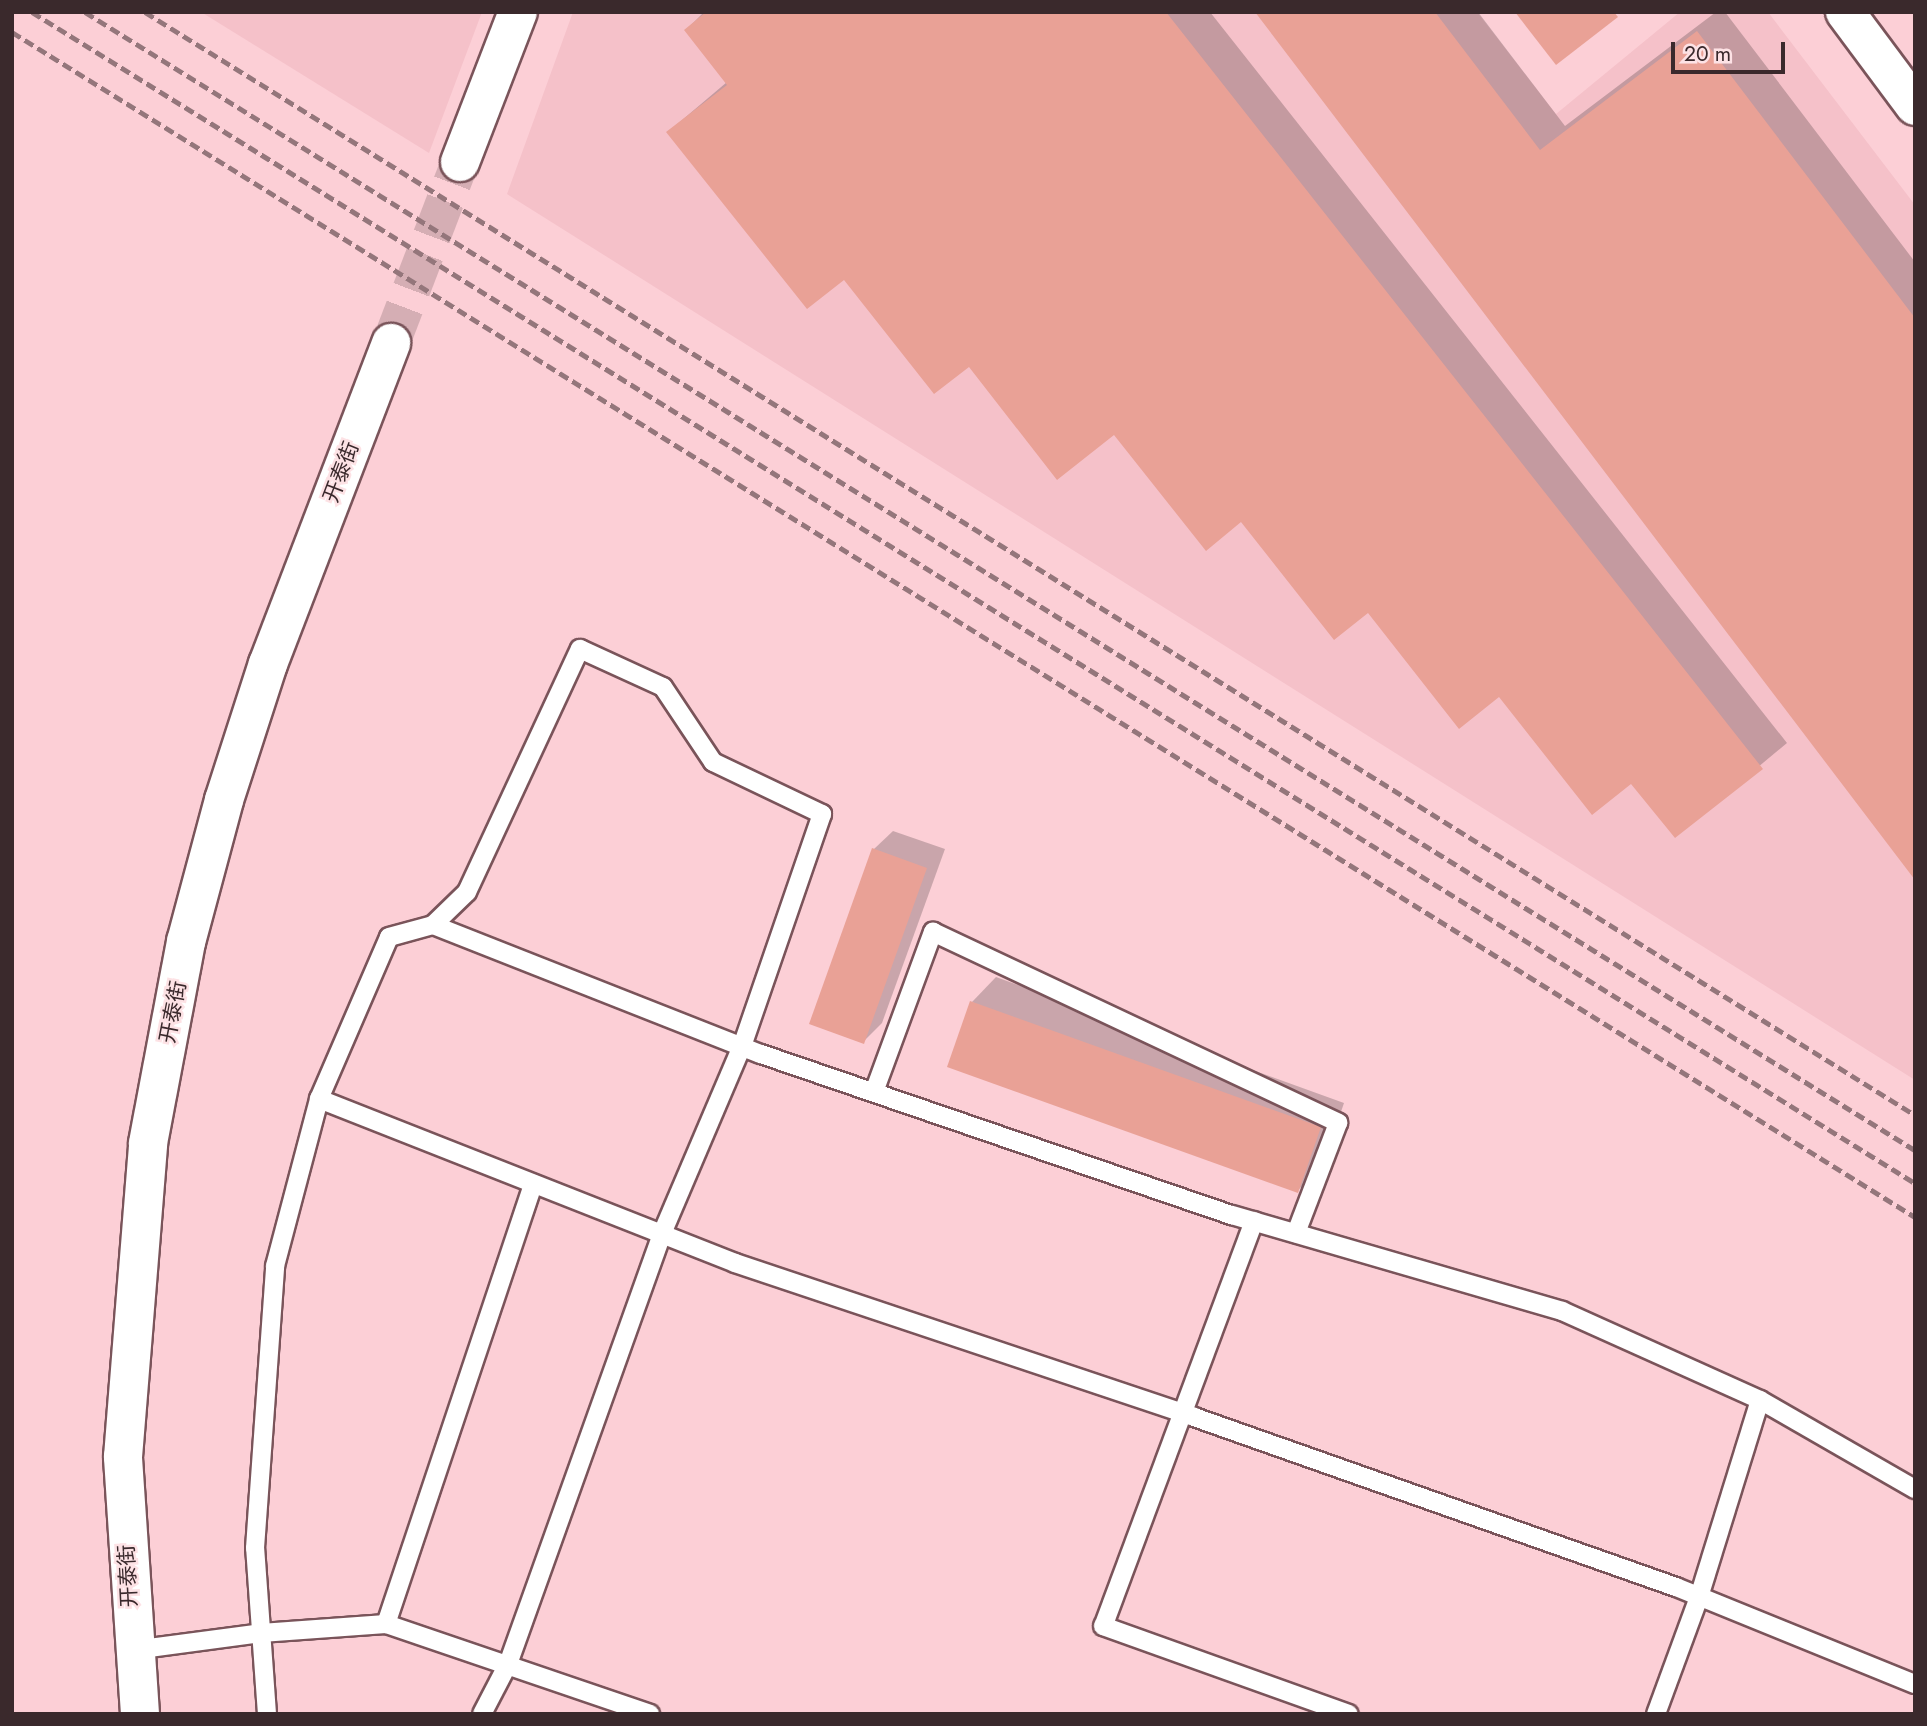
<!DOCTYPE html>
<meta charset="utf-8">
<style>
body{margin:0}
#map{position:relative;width:1927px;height:1726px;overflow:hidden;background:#fccfd6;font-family:Jost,"Noto Sans SC",sans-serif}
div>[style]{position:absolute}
.built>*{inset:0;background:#f5c1c9}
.shadow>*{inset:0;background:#0003}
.building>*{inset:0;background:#e9a196}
.secondary-tunnel>*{height:38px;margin-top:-19px;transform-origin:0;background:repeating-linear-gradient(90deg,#d5aeb4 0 38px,transparent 0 57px)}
.roads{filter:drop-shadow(2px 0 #7a545a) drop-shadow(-2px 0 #7a545a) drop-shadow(0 2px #7a545a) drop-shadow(0 -2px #7a545a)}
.lane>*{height:18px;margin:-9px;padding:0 9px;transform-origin:9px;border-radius:9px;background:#fff}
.secondary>*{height:38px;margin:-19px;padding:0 19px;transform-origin:19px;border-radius:19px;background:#fff}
.rail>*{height:5px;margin-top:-2.5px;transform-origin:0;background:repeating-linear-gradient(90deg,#94767b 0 10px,transparent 0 15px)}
span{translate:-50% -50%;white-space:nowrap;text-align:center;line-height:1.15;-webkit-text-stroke:5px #fde2e5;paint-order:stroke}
.street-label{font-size:21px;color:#3a292c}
.frame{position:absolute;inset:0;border:14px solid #3a292c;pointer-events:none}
.scale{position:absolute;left:1671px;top:42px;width:114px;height:32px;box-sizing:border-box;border:4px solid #3a292c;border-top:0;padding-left:9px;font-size:21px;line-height:24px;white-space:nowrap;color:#3a292c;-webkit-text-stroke:5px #fde2e5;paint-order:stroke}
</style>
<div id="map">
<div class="built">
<div style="clip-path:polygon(201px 12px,482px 12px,429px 153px)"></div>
<div style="clip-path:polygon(573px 12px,1477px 12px,1556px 114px,1680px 12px,1768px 12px,1915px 205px,1915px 1080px,507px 194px)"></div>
</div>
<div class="shadow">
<div style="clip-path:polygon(704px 12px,1210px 12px,1787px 743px,1675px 836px,1632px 781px,1368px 611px,1115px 433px,970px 365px,844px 277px,668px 132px,727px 82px,686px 30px)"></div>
<div style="clip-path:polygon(1258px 12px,1478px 12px,1565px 126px,1716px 12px,1725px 12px,1915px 262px,1915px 878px)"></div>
<div style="clip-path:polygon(893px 831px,945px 849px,882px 1023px,863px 1042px,874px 849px)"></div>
<div style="clip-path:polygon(996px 977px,1344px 1103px,1322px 1167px,1297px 1191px,972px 1002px)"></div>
</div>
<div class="building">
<div style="clip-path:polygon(706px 12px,1166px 12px,1763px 769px,1675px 838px,1631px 784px,1592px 815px,1499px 697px,1459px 729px,1368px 613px,1334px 640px,1241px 522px,1206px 551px,1114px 435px,1057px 480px,969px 367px,934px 394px,844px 280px,807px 309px,666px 132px,727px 85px,684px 30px)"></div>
<div style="clip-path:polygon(1255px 12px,1435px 12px,1540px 150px,1697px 31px,1915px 318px,1915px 880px)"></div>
<div style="clip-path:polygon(1515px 12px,1614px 12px,1618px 17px,1556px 65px)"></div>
<div style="clip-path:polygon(872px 848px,927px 868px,864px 1044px,809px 1024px)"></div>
<div style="clip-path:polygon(970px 1001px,1321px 1127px,1298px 1193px,947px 1067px)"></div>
</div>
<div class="secondary-tunnel">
<div style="left:391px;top:343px;width:194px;rotate:-69.1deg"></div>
</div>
<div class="roads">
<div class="lane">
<div style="left:433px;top:925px;width:352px;rotate:21.5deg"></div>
<div style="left:761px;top:1054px;width:498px;rotate:18.9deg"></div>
<div style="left:1232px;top:1215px;width:344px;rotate:16.2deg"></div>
<div style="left:1562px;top:1311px;width:217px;rotate:24.2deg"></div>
<div style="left:1760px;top:1400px;width:179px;rotate:29.9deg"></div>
<div style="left:874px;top:1092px;width:171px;rotate:-69.8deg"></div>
<div style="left:933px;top:932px;width:448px;rotate:25.2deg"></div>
<div style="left:1338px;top:1123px;width:118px;rotate:110.9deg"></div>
<div style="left:319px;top:1099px;width:447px;rotate:21.5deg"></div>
<div style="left:735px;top:1263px;width:484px;rotate:18.5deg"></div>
<div style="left:1194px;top:1417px;width:511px;rotate:19.43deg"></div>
<div style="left:1676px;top:1587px;width:258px;rotate:22.1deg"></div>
<div style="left:1254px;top:1221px;width:432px;rotate:110.4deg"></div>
<div style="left:1103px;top:1626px;width:261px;rotate:19.7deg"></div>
<div style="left:386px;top:1624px;width:279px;rotate:18.8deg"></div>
<div style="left:134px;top:1650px;width:128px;rotate:-7.6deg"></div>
<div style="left:261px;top:1633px;width:125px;rotate:-4.1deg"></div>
<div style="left:386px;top:1624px;width:464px;rotate:-71.5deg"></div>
<div style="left:267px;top:1714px;width:166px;rotate:-94.1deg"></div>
<div style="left:255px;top:1548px;width:283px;rotate:-85.9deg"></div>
<div style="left:275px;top:1266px;width:173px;rotate:-75.2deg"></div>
<div style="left:319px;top:1099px;width:176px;rotate:-66.6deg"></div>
<div style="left:389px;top:937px;width:46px;rotate:-15.3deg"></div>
<div style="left:433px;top:925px;width:47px;rotate:-44.1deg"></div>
<div style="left:467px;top:892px;width:268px;rotate:-65.1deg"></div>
<div style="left:580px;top:649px;width:91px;rotate:24.6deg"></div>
<div style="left:663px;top:687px;width:90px;rotate:56.3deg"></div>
<div style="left:713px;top:762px;width:121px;rotate:25.5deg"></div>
<div style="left:822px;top:814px;width:245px;rotate:109deg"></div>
<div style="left:742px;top:1046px;width:204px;rotate:113.1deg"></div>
<div style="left:662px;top:1234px;width:457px;rotate:109.7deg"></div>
<div style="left:508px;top:1664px;width:56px;rotate:117.5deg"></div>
<div style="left:1656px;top:1714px;width:125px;rotate:-69.8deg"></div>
<div style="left:1699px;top:1597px;width:206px;rotate:-72.8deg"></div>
</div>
<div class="secondary">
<div style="left:1845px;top:12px;width:117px;rotate:53.3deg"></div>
<div style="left:460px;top:162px;width:161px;rotate:-68.9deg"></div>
<div style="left:140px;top:1714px;width:258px;rotate:-93.8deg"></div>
<div style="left:123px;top:1457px;width:315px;rotate:-85.4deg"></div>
<div style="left:148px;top:1143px;width:205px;rotate:-79.3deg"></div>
<div style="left:186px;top:942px;width:147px;rotate:-75deg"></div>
<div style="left:224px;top:800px;width:143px;rotate:-72.1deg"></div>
<div style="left:268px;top:664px;width:344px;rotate:-69deg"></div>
</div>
</div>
<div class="rail">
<div style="left:32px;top:12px;width:2217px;rotate:31.88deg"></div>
<div style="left:85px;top:12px;width:2155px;rotate:31.88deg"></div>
<div style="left:145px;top:12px;width:2086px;rotate:31.93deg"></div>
<div style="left:12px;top:32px;width:2242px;rotate:31.91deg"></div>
</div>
<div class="street-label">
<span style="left:341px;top:472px;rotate:-69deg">开泰街</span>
<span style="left:173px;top:1012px;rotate:-79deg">开泰街</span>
<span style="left:128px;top:1576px;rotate:-93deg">开泰街</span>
</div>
<div class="frame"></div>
<div class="scale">20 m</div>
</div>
